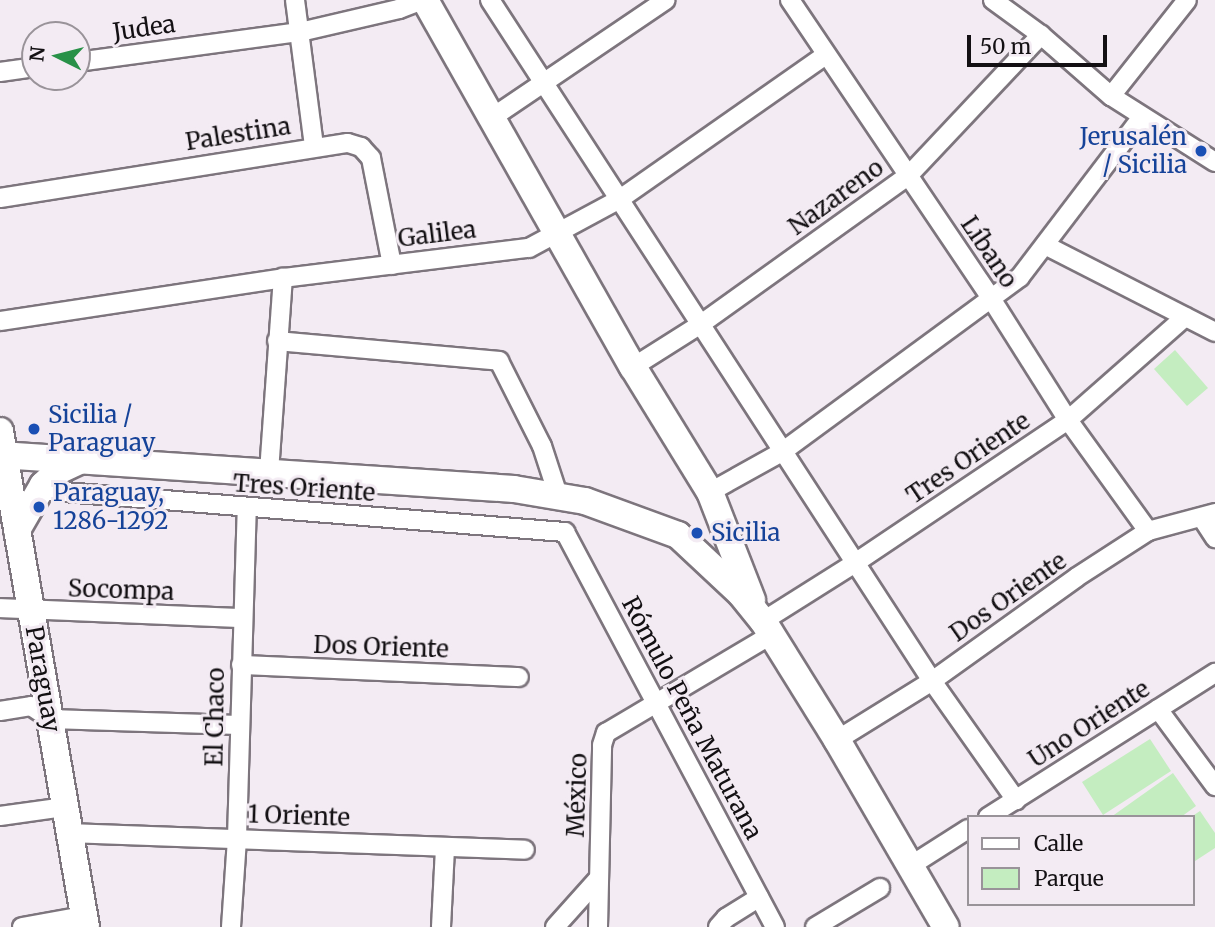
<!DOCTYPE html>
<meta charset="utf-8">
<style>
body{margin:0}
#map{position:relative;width:1215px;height:927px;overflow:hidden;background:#f3ebf3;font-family:Merriweather,serif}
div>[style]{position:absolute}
.green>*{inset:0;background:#c4edc0}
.roads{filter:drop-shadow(2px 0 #7d757d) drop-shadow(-2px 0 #7d757d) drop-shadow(0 2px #7d757d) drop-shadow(0 -2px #7d757d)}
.street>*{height:18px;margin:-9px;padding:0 9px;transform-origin:9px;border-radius:9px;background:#fff}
.secondary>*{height:26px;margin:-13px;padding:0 13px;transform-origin:13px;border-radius:13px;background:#fff}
.dots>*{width:19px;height:19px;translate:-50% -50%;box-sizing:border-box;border:4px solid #f3ebf3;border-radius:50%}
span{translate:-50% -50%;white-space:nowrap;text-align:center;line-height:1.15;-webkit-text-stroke:6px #f3ebf3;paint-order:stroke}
.street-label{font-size:24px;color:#131013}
.transit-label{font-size:24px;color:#164399}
.right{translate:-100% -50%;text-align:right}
.left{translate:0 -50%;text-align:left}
.legend{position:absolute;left:967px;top:815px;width:228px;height:91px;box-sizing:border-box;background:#f3ebf3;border:2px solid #999399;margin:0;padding:9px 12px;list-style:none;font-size:21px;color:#131013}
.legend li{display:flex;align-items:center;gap:14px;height:35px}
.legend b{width:35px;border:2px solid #999399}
.north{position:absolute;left:21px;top:21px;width:70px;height:70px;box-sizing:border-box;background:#f3ebf3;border:2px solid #999399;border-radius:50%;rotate:276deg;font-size:19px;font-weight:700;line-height:28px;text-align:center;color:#131013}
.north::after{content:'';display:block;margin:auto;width:24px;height:32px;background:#289148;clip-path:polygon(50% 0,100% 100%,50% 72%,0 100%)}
.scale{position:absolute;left:967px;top:35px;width:140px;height:32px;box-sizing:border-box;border:4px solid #131013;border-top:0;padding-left:9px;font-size:21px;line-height:24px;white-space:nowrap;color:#131013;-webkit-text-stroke:5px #f3ebf3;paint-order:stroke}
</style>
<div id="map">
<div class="green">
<div style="clip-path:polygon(1175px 350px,1208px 388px,1187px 406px,1154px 369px)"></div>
<div style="clip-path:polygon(1150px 739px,1171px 771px,1103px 815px,1082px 782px)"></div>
<div style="clip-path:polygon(1173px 773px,1196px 806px,1181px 817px,1111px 817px)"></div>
<div style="clip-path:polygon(1200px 811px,1215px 833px,1215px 848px,1192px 863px,1191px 817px)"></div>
</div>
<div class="roads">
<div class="street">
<div style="left:295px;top:0;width:147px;rotate:82.6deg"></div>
<div style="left:490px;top:0;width:812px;rotate:57.01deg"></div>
<div style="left:932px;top:681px;width:146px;rotate:54.8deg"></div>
<div style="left:790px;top:0;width:362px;rotate:56deg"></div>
<div style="left:992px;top:300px;width:142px;rotate:57.7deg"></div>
<div style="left:1068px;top:420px;width:137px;rotate:54.2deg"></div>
<div style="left:993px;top:0;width:59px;rotate:36.1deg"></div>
<div style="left:1041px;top:35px;width:93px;rotate:41.1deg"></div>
<div style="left:1111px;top:96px;width:123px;rotate:32.4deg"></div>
<div style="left:77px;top:62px;width:225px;rotate:-7.7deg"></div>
<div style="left:300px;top:32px;width:102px;rotate:-13.1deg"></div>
<div style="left:399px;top:9px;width:25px;rotate:-21deg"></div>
<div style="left:0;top:72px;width:35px;rotate:-8deg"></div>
<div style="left:1111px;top:96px;width:122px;rotate:-51.6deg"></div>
<div style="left:490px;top:119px;width:212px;rotate:-34.1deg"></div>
<div style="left:0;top:198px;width:352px;rotate:-9deg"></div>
<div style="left:348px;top:143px;width:14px;rotate:17deg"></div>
<div style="left:361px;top:147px;width:15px;rotate:48deg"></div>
<div style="left:371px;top:158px;width:109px;rotate:78.9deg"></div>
<div style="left:1045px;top:245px;width:191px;rotate:27.1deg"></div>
<div style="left:0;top:321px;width:286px;rotate:-8.6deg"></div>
<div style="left:283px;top:278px;width:248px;rotate:-7deg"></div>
<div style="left:529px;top:248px;width:103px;rotate:-28.3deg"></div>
<div style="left:620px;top:199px;width:251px;rotate:-35deg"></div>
<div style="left:277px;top:341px;width:223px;rotate:5.1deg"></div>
<div style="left:499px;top:361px;width:95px;rotate:63.2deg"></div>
<div style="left:542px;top:446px;width:52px;rotate:71.9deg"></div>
<div style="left:633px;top:367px;width:80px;rotate:-32.3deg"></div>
<div style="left:701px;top:324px;width:254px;rotate:-35.6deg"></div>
<div style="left:908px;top:176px;width:194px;rotate:-46.7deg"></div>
<div style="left:269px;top:472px;width:195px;rotate:-85.9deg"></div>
<div style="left:39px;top:490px;width:528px;rotate:4.57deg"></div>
<div style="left:565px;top:532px;width:447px;rotate:62deg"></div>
<div style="left:710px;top:492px;width:82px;rotate:-29.1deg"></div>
<div style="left:782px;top:452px;width:295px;rotate:-36.3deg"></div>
<div style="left:1020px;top:277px;width:201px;rotate:-52.7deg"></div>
<div style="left:1202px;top:518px;width:24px;rotate:57deg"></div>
<div style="left:0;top:608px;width:242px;rotate:2.4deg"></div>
<div style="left:763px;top:621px;width:109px;rotate:-32.2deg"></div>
<div style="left:855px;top:563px;width:257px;rotate:-33.9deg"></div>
<div style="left:1068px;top:420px;width:156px;rotate:-41.4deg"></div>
<div style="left:241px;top:665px;width:278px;rotate:2.5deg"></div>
<div style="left:1158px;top:709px;width:96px;rotate:53.5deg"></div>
<div style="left:0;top:711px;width:31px;rotate:-9deg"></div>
<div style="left:31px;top:706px;width:23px;rotate:34deg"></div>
<div style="left:50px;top:719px;width:189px;rotate:1.8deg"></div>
<div style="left:837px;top:740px;width:112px;rotate:-31.8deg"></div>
<div style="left:932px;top:681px;width:178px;rotate:-35.6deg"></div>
<div style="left:1077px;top:577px;width:85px;rotate:-32.9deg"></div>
<div style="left:1148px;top:531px;width:69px;rotate:-15deg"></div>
<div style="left:0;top:816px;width:66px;rotate:-7.9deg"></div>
<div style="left:988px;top:817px;width:269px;rotate:-32.4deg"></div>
<div style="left:70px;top:833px;width:455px;rotate:2.1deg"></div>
<div style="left:910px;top:866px;width:69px;rotate:-32.5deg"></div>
<div style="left:22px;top:927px;width:63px;rotate:-10.1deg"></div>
<div style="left:231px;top:927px;width:89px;rotate:-86.1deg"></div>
<div style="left:237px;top:838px;width:330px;rotate:-88.3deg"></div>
<div style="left:441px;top:927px;width:80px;rotate:-87.1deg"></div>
<div style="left:555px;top:927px;width:66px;rotate:-48.1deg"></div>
<div style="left:598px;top:927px;width:182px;rotate:-88.7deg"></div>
<div style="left:602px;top:745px;width:13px;rotate:-72deg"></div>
<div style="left:606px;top:733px;width:194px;rotate:-30.7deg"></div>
<div style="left:718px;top:927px;width:12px;rotate:-48deg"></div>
<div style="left:726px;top:918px;width:39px;rotate:-32deg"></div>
<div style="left:815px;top:927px;width:76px;rotate:-31deg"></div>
</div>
<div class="secondary">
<div style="left:425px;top:0;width:422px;rotate:60.5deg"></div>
<div style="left:633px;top:367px;width:147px;rotate:58.4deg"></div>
<div style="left:710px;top:492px;width:116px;rotate:68.7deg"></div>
<div style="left:0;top:431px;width:503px;rotate:80.16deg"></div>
<div style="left:0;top:455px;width:515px;rotate:3.78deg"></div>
<div style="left:514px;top:489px;width:72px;rotate:9.6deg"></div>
<div style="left:585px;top:501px;width:99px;rotate:20.1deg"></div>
<div style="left:678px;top:535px;width:86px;rotate:43.1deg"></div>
<div style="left:741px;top:594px;width:35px;rotate:51deg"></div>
<div style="left:763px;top:621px;width:140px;rotate:58.1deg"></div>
<div style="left:837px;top:740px;width:216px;rotate:59.8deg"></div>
<div style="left:17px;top:530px;width:52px;rotate:-60deg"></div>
<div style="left:43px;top:485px;width:21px;rotate:-43deg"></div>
<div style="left:58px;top:471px;width:23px;rotate:-25deg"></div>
</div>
</div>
<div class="dots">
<div style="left:1201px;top:151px;background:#1a4fb4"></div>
<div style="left:34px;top:429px;background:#1a4fb4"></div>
<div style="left:39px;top:507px;background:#1a4fb4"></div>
<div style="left:697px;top:533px;background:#1a4fb4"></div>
</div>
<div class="street-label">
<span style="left:144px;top:28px;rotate:-8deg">Judea</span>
<span style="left:238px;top:134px;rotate:-9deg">Palestina</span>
<span style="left:836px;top:197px;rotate:-36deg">Nazareno</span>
<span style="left:437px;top:234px;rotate:-7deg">Galilea</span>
<span style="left:989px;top:252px;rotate:56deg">Líbano</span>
<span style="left:968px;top:458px;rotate:-34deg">Tres Oriente</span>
<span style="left:304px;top:488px;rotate:4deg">Tres Oriente</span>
<span style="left:121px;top:590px;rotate:2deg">Socompa</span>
<span style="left:1008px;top:597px;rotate:-35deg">Dos Oriente</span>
<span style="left:381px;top:647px;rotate:2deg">Dos Oriente</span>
<span style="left:43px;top:679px;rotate:80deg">Paraguay</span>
<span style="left:215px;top:717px;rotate:-89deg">El Chaco</span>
<span style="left:692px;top:718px;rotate:62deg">Rómulo Peña Maturana</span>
<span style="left:1089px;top:724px;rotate:-33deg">Uno Oriente</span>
<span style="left:577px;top:795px;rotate:-88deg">México</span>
<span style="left:299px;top:816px;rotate:2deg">1 Oriente</span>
</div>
<div class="transit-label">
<span class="right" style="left:1187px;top:151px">Jerusalén<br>/ Sicilia</span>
<span class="left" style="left:48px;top:429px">Sicilia /<br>Paraguay</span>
<span class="left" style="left:53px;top:507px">Paraguay,<br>1286-1292</span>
<span class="left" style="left:711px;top:533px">Sicilia</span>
</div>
<ul class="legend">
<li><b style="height:9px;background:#fff"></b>Calle</li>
<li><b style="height:19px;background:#c4edc0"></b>Parque</li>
</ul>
<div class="north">N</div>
<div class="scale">50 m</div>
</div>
